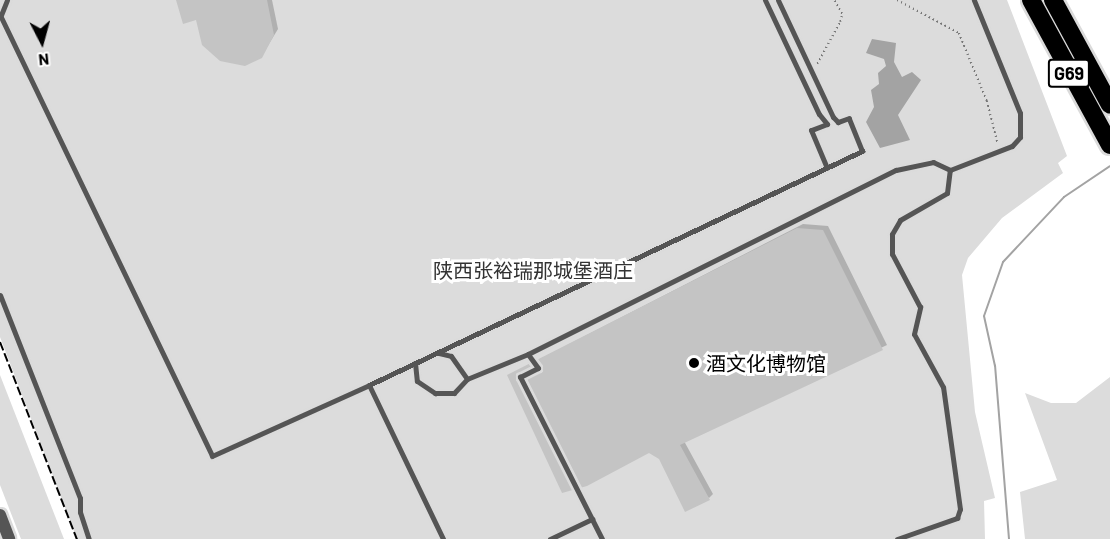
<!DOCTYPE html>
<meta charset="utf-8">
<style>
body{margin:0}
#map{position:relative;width:1110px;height:539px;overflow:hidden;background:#fff;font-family:Barlow,"Noto Sans SC",sans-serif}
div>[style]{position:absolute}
.green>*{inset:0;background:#dcdcdc}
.water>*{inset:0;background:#a3a3a3}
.shadow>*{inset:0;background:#0003}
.stream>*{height:2px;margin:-1px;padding:0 1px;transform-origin:1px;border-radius:1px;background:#a3a3a3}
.building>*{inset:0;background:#c4c4c4}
.path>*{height:1.5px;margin-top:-0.75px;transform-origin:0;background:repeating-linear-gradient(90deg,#777 0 1.5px,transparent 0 4.5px)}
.roads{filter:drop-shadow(2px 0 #dbdbdb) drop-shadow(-2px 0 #dbdbdb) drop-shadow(0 2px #dbdbdb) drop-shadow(0 -2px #dbdbdb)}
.service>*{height:5px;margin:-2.5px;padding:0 2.5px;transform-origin:2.5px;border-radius:2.5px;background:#555}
.tertiary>*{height:12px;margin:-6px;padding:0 6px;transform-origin:6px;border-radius:6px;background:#555}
.motorway>*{height:18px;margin:-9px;padding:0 9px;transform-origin:9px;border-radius:9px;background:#000}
.rail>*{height:2px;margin-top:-1px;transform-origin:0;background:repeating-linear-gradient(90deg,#000 0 9px,transparent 0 12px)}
.dots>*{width:16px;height:16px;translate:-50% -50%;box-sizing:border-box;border:3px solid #fff;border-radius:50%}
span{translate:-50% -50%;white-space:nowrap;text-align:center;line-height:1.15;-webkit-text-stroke:6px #fff;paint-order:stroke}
.shield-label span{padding:2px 4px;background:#fff;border:2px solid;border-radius:4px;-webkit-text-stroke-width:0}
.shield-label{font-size:18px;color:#000;font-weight:700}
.park-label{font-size:20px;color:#333}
.poi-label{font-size:20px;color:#000}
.left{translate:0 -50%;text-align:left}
.north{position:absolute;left:12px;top:12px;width:60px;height:60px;-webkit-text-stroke:4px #fff;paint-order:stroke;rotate:174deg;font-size:16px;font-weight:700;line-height:24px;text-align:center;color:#000}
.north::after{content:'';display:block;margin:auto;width:21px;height:27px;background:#000;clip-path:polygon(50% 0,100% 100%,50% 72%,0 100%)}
</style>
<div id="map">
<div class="green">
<div style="clip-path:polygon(0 0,1007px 0,1067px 156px,1058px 163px,1063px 173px,1002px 218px,968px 258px,962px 275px,975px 412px,995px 498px,984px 501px,985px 539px,77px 539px,0 337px)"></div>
<div style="clip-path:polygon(0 375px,64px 539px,21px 539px,0 485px)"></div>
<div style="clip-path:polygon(1110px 377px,1110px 539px,1025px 539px,1020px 492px,1057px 480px,1025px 393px,1051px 403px,1076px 403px)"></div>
</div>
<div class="water">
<div style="clip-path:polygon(872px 39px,896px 43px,894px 62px,902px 77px,912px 72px,921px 80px,898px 115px,910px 140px,880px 148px,866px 122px,874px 107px,871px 90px,879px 84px,878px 73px,886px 66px,884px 59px,866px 53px)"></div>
</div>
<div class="shadow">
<div style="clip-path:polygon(178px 0,272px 0,278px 29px,261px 57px,197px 18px)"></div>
<div style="clip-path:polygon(803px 224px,828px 226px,887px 345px,684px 441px,713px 494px,709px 498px,660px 458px,509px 375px)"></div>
</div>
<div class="stream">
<div style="left:1009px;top:539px;width:174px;rotate:-94.6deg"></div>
<div style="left:995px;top:366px;width:51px;rotate:-102.4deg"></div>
<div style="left:984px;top:316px;width:57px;rotate:-70.6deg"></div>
<div style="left:1003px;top:262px;width:89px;rotate:-46.8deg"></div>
<div style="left:1064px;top:197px;width:55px;rotate:-34deg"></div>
</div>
<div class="building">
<div style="clip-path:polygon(176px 0,267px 0,274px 35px,262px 58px,245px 66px,220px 61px,202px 45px,196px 20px,183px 24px)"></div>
<div style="clip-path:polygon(797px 228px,823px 230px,883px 350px,680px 445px,710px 500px,685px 512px,659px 459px,649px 453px,587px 486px,562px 493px,507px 375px)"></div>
</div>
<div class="path">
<div style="left:897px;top:0;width:70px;rotate:28deg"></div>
<div style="left:959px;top:33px;width:74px;rotate:67.6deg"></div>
<div style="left:987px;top:101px;width:44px;rotate:75.7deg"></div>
<div style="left:817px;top:64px;width:48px;rotate:-61.3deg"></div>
<div style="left:840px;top:22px;width:8px;rotate:-76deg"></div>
<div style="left:842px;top:14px;width:16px;rotate:-120deg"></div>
</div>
<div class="roads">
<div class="service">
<div style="left:765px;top:0;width:126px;rotate:64.7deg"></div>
<div style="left:819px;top:114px;width:13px;rotate:51deg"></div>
<div style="left:827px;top:124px;width:17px;rotate:159deg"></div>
<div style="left:811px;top:130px;width:41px;rotate:67.2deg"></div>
<div style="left:0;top:15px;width:489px;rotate:64.3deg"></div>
<div style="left:212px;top:456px;width:172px;rotate:-24.3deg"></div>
<div style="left:369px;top:385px;width:171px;rotate:64.3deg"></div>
<div style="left:1px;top:15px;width:16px;rotate:-68deg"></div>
<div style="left:0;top:295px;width:218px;rotate:68.5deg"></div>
<div style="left:80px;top:498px;width:14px;rotate:90deg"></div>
<div style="left:80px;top:512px;width:28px;rotate:72deg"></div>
<div style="left:439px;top:353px;width:12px;rotate:14deg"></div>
<div style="left:451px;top:356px;width:28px;rotate:55deg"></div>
<div style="left:415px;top:363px;width:18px;rotate:84deg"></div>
<div style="left:417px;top:381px;width:22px;rotate:34deg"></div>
<div style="left:435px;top:393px;width:19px"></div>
<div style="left:454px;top:393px;width:19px;rotate:-47deg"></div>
<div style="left:467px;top:379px;width:66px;rotate:-22.3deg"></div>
<div style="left:369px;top:385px;width:546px;rotate:-25.39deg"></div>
<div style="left:862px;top:151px;width:35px;rotate:-112deg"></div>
<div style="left:849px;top:118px;width:12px;rotate:160deg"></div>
<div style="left:838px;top:122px;width:7px;rotate:-135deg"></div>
<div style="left:833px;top:117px;width:129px;rotate:-115.2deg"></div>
<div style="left:550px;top:539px;width:47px;rotate:-25.5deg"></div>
<div style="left:602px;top:539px;width:182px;rotate:-116.8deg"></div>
<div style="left:520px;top:377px;width:20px;rotate:-27deg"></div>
<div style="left:538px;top:368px;width:17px;rotate:-126deg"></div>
<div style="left:528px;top:354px;width:411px;rotate:-26.6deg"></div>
<div style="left:896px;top:170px;width:38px;rotate:-12deg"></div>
<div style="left:933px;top:162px;width:19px;rotate:25deg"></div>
<div style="left:950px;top:170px;width:66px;rotate:-21.2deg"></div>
<div style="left:1012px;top:146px;width:12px;rotate:-48deg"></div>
<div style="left:1020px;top:137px;width:24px;rotate:-90deg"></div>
<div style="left:1020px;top:113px;width:122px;rotate:-112.2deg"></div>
<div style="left:897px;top:539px;width:64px;rotate:-19.3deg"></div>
<div style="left:957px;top:518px;width:9px;rotate:-72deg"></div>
<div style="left:960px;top:509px;width:123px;rotate:-97.9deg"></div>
<div style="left:943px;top:387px;width:60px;rotate:-118.7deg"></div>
<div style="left:914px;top:334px;width:28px;rotate:-77deg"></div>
<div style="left:920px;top:307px;width:60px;rotate:-117.8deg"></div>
<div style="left:892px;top:254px;width:20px;rotate:-90deg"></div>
<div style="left:892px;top:234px;width:16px;rotate:-60deg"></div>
<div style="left:900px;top:220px;width:54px;rotate:-29.9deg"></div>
<div style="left:947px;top:193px;width:23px;rotate:-83deg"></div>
</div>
<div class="tertiary">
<div style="left:0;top:515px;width:26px;rotate:69deg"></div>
</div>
<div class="motorway">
<div style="left:1031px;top:0;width:165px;rotate:61.4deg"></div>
<div style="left:1053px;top:0;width:119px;rotate:61.5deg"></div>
</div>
</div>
<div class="rail">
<div style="left:0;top:342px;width:212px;rotate:68.7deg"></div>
</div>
<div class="dots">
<div style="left:694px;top:363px;background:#000"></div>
</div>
<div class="shield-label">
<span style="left:1069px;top:73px">G69</span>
</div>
<div class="park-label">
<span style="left:533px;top:270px">陕西张裕瑞那城堡酒庄</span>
</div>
<div class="poi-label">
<span class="left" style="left:706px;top:363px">酒文化博物馆</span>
</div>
<div class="north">N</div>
</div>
